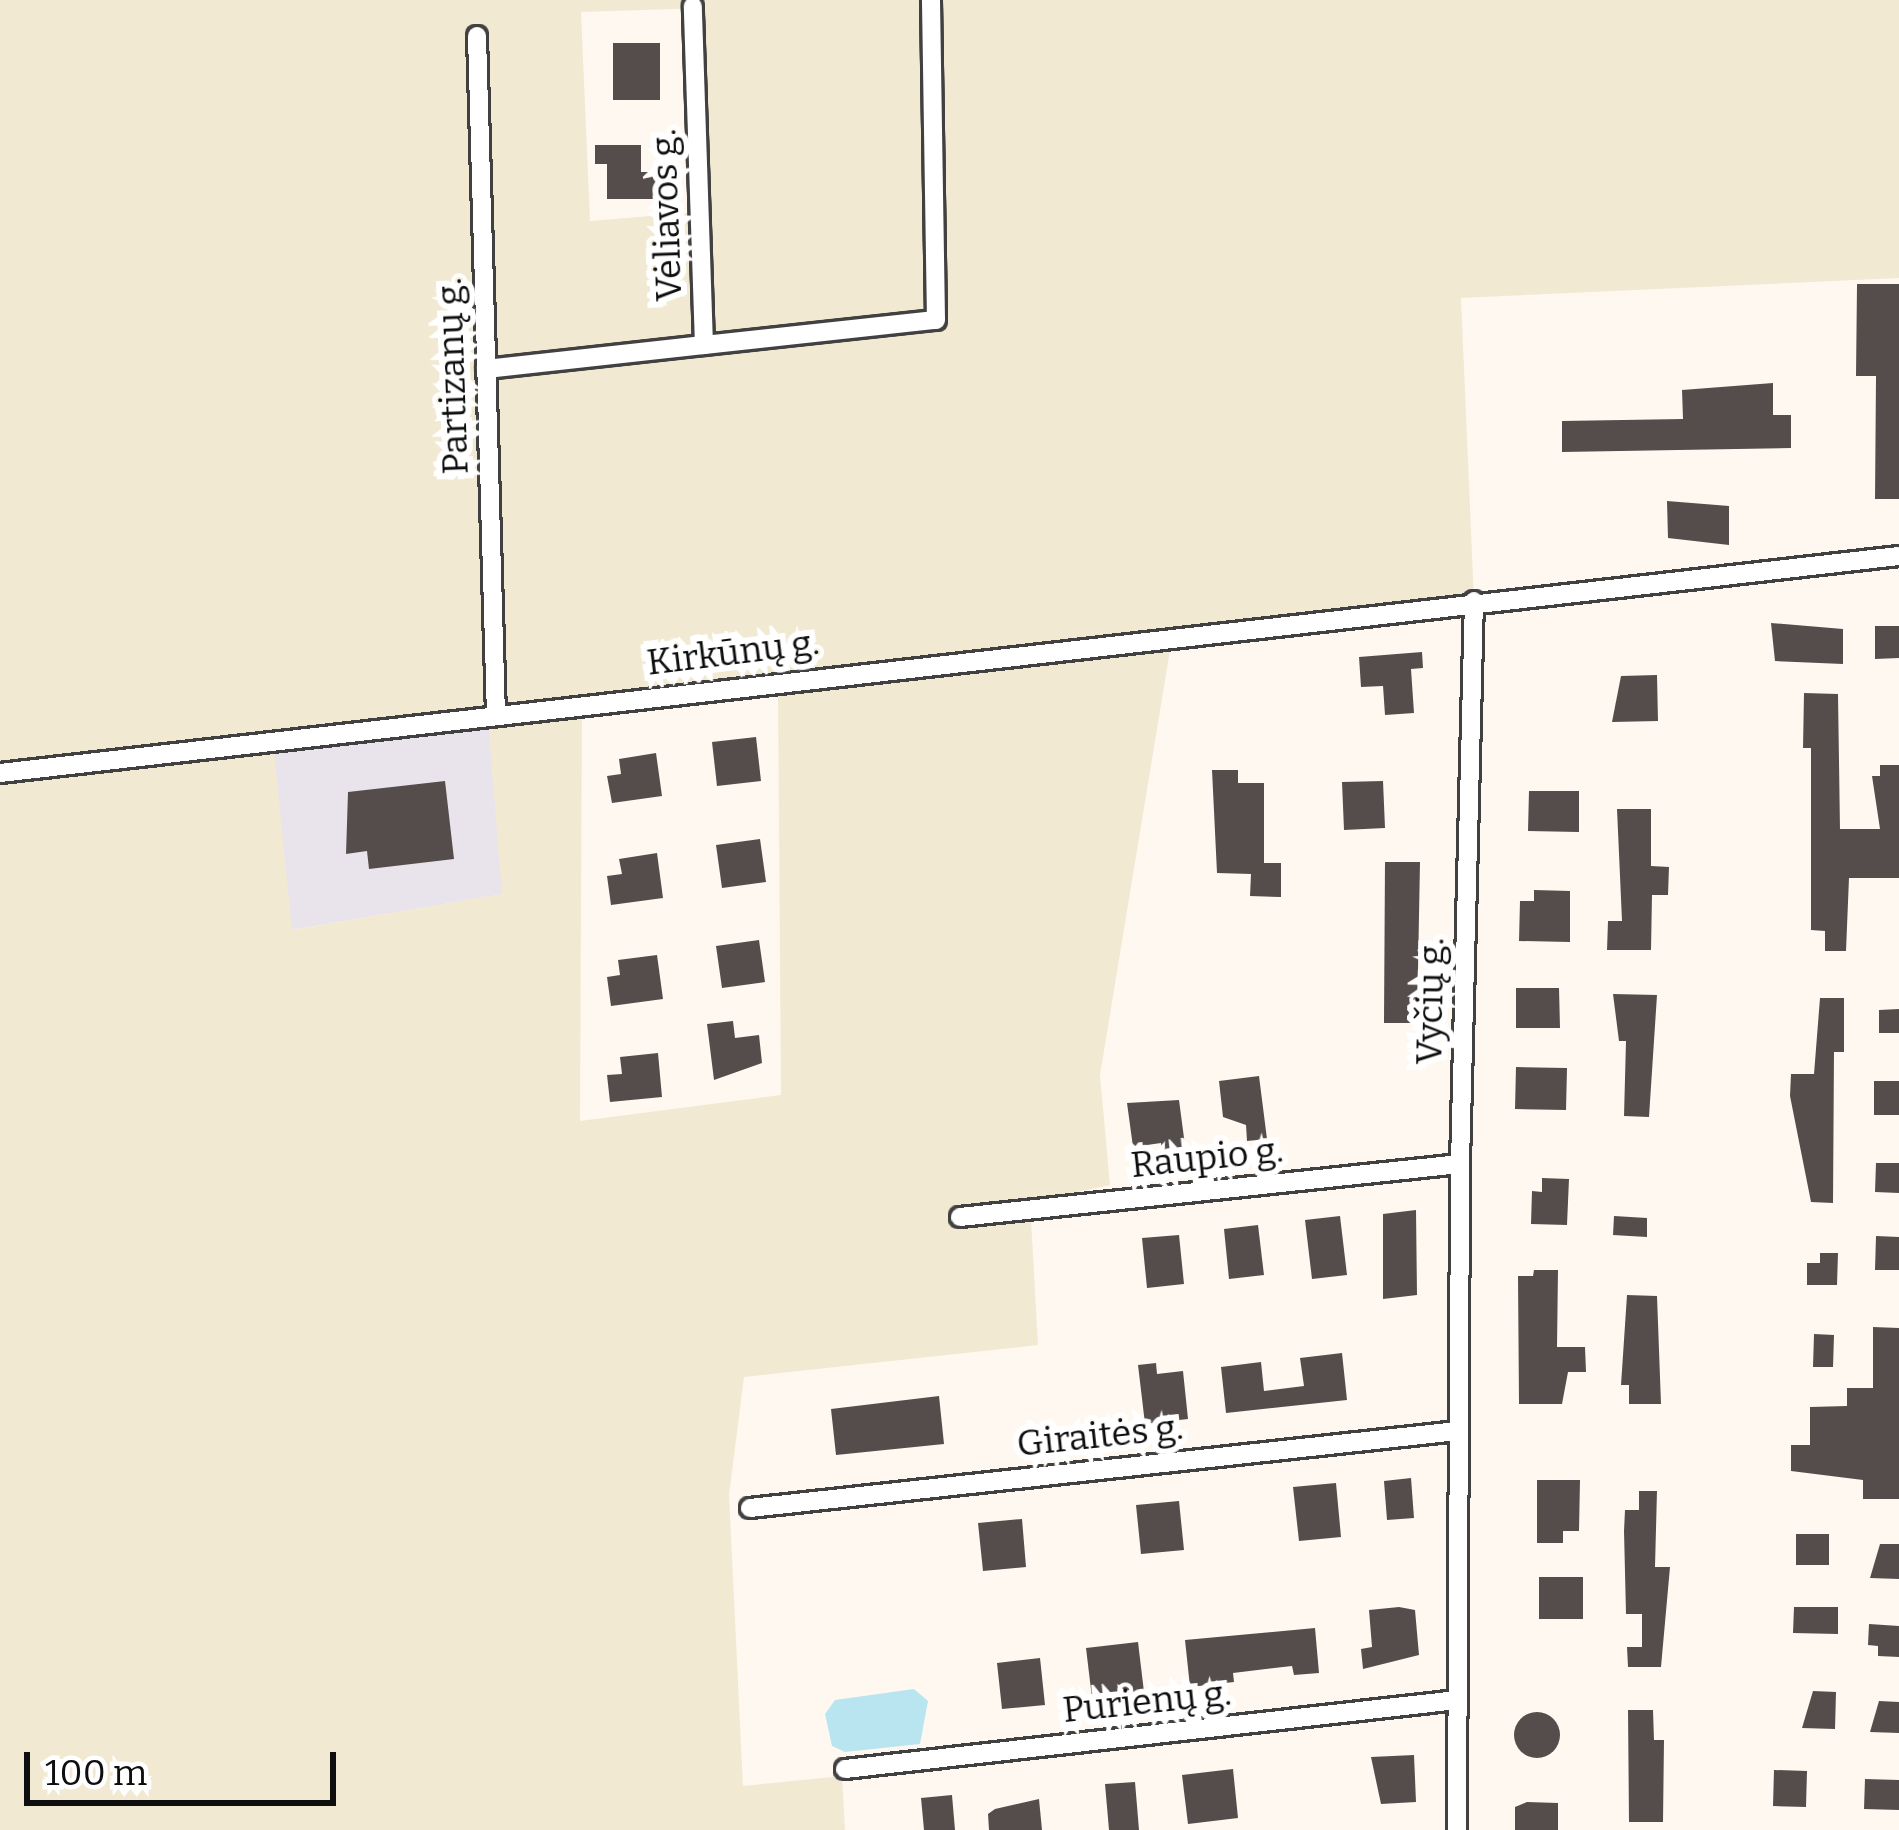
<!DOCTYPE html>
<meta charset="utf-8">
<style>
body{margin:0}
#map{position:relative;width:1899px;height:1830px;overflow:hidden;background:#fef8f0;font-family:Bitter,serif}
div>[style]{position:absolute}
.industrial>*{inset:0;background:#e9e3eb}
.farmland>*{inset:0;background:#f1e9d2}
.water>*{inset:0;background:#b9e5f0}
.building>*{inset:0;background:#554d4b}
.round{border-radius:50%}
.roads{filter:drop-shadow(3px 0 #414141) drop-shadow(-3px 0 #414141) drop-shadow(0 3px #414141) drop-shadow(0 -3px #414141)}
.street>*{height:18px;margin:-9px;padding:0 9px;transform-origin:9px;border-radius:9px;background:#fff}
span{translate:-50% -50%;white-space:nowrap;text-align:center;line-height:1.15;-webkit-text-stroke:12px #fff;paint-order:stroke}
.street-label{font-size:36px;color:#0e0e0e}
.scale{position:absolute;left:24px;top:1752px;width:312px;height:54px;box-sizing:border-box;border:6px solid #0e0e0e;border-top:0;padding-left:15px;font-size:36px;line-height:42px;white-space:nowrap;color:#0e0e0e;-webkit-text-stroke:9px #fff;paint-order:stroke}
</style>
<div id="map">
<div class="industrial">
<div style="clip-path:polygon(488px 716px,503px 894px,291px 930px,272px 742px)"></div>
</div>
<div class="farmland">
<div style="clip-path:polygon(evenodd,0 0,1899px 0,1899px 278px,1461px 298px,1474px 601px,273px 742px,292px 930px,502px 894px,488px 720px,582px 712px,580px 1121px,781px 1095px,778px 691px,1171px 644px,1100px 1075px,1110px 1185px,1030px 1202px,1038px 1345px,744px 1377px,729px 1495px,743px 1786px,842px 1776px,845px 1830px,0 1830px,0 0,705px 8px,710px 211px,590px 221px,581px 12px,705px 8px)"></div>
</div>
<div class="water">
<div style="clip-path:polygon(914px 1689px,928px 1701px,920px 1744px,845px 1752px,832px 1746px,825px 1714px,835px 1700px)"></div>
</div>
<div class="building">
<div style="clip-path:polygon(613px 43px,660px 43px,660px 100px,613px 100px)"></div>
<div style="clip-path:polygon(595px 145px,641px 145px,641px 172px,662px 172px,662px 199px,607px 199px,607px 164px,595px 164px)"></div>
<div style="clip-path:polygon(1857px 284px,1899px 284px,1899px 499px,1875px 499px,1876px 376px,1856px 376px)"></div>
<div style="clip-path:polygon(1773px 383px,1773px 415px,1791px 415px,1791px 448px,1562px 452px,1562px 421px,1683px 419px,1682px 390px)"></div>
<div style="clip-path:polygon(1667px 501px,1729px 506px,1729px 545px,1668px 538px)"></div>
<div style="clip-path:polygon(1771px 623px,1843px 629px,1843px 664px,1775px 661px)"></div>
<div style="clip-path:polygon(1875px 626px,1899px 626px,1899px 658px,1875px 659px)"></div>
<div style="clip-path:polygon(1422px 652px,1423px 668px,1411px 669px,1414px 713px,1385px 715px,1383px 686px,1361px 687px,1359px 657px)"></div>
<div style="clip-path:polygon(1657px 675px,1658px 721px,1612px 722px,1621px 676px)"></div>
<div style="clip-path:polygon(1804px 693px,1838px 694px,1840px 829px,1880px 829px,1872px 776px,1880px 776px,1880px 765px,1899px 765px,1899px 878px,1849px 878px,1846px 951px,1825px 951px,1825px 931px,1811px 930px,1811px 748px,1803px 748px)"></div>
<div style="clip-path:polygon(756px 737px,761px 781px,717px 786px,712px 742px)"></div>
<div style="clip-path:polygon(656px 753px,662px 796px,612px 803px,607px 776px,621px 774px,619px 759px)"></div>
<div style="clip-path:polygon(1212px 770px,1238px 770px,1238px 783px,1264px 783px,1264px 863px,1281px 863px,1281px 897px,1250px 896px,1251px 874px,1217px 873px)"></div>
<div style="clip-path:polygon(445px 781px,454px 859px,369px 869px,367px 851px,346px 854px,348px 792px)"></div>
<div style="clip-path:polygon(1383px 781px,1385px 828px,1344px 830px,1342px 782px)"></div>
<div style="clip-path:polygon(1529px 791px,1579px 791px,1579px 832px,1528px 831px)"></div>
<div style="clip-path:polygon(1617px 809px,1651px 809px,1651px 866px,1669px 867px,1668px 895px,1652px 895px,1651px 950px,1607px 950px,1608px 921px,1622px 921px)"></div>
<div style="clip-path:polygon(760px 839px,766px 882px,722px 888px,716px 845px)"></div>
<div style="clip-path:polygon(657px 853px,663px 898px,611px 905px,607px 876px,622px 874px,619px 859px)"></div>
<div style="clip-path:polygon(1385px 862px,1420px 862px,1417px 1023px,1384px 1023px)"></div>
<div style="clip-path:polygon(1534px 890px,1570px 891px,1570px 942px,1519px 941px,1520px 901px,1534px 901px)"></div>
<div style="clip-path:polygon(759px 940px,765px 982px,722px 988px,716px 946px)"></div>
<div style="clip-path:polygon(657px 955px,663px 999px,611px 1006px,607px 977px,620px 975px,618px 960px)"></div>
<div style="clip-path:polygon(1516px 988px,1559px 988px,1560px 1028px,1516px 1028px)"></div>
<div style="clip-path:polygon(1613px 994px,1657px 995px,1649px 1117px,1624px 1116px,1626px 1041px,1619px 1041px)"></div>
<div style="clip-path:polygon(1820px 998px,1844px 998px,1844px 1052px,1834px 1052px,1833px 1203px,1811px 1202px,1790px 1096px,1791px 1074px,1814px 1074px)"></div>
<div style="clip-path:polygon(1899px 1009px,1899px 1033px,1879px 1033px,1879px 1010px)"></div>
<div style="clip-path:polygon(733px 1021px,735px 1038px,759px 1035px,762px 1063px,714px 1080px,707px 1024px)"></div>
<div style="clip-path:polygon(658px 1053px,662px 1097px,610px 1102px,607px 1075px,622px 1074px,620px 1057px)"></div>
<div style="clip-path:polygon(1516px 1067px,1567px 1068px,1566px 1110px,1515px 1109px)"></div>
<div style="clip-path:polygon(1259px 1076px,1267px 1139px,1247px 1141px,1246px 1125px,1223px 1117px,1219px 1081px)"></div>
<div style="clip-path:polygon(1874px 1081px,1899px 1081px,1899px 1115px,1874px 1115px)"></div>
<div style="clip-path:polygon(1179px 1100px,1186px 1153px,1163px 1156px,1161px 1143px,1133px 1147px,1127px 1103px)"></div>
<div style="clip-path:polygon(1876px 1163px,1899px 1163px,1899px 1193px,1875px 1192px)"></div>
<div style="clip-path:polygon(1542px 1178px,1569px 1179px,1567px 1225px,1531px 1224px,1532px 1191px,1542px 1192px)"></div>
<div style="clip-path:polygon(1416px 1210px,1417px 1295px,1383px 1299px,1383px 1214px)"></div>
<div style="clip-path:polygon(1340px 1216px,1347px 1275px,1312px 1279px,1305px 1220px)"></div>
<div style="clip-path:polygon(1614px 1216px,1647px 1218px,1647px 1237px,1613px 1235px)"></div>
<div style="clip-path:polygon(1258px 1225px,1264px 1275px,1229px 1279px,1224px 1229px)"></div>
<div style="clip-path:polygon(1179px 1235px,1184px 1284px,1147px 1288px,1142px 1238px)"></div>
<div style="clip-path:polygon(1876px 1236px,1899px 1237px,1899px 1270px,1875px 1270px)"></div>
<div style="clip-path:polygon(1820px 1253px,1838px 1253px,1837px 1285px,1807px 1285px,1807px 1263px,1820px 1263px)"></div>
<div style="clip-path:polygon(1534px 1270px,1558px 1270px,1557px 1347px,1585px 1347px,1586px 1372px,1568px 1372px,1562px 1404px,1519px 1404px,1518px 1276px,1533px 1276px)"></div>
<div style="clip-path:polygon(1627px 1295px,1657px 1296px,1661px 1404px,1629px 1404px,1629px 1385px,1621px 1385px)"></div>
<div style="clip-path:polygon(1873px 1327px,1899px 1328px,1899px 1499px,1863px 1499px,1863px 1480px,1791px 1471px,1791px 1445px,1810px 1445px,1810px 1407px,1847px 1406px,1847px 1388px,1873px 1388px)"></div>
<div style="clip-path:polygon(1814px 1334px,1834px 1335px,1833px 1367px,1813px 1367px)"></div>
<div style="clip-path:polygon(1342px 1353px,1347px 1400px,1226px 1413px,1221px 1367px,1261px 1362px,1264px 1391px,1304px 1386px,1300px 1358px)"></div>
<div style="clip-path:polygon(1156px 1363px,1157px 1374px,1183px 1371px,1188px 1419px,1145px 1424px,1138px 1365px)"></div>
<div style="clip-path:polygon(939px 1396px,944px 1444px,836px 1455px,831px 1409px)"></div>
<div style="clip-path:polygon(1411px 1478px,1414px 1518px,1387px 1520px,1384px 1481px)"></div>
<div style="clip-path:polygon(1537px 1480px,1580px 1480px,1579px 1531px,1563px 1531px,1563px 1543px,1537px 1543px)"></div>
<div style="clip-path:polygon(1336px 1483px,1341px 1537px,1299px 1541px,1293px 1487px)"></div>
<div style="clip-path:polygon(1639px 1491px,1657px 1491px,1655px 1567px,1670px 1567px,1661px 1667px,1628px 1667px,1627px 1647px,1642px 1647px,1642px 1614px,1626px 1614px,1624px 1531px,1625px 1510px,1639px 1510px)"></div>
<div style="clip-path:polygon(1179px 1501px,1184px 1550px,1141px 1554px,1136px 1505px)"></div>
<div style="clip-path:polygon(1022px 1519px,1026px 1567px,983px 1571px,978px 1523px)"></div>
<div style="clip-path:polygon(1796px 1534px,1829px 1534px,1829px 1565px,1796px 1565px)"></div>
<div style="clip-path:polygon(1880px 1544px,1899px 1544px,1899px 1579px,1870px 1578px)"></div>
<div style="clip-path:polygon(1539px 1577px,1583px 1577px,1583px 1619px,1539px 1619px)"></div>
<div style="clip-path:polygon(1399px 1607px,1415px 1610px,1419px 1655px,1363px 1669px,1361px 1649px,1372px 1647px,1369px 1610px)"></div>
<div style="clip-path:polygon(1794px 1607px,1838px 1607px,1838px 1634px,1793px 1633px)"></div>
<div style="clip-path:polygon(1869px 1624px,1899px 1626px,1899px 1657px,1878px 1656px,1878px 1646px,1868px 1645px)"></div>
<div style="clip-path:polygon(1315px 1628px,1319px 1673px,1294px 1675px,1292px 1666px,1233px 1673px,1234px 1682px,1190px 1687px,1185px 1640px)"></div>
<div style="clip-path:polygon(1138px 1642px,1144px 1692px,1092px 1698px,1086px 1648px)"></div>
<div style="clip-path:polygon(1040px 1658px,1045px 1705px,1002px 1709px,997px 1663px)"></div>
<div style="clip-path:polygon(1813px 1691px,1836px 1692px,1835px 1729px,1802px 1728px)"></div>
<div style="clip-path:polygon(1879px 1701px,1899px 1702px,1899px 1733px,1870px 1732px)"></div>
<div style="clip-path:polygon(1628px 1710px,1653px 1710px,1654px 1740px,1664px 1740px,1663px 1822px,1629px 1822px)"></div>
<div class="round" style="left:1514px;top:1712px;width:46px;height:46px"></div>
<div style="clip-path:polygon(1414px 1755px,1416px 1802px,1381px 1804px,1371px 1757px)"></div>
<div style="clip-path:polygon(1233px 1769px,1238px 1818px,1188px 1824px,1182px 1775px)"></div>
<div style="clip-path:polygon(1774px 1770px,1807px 1771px,1806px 1807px,1773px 1806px)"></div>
<div style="clip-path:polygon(1865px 1779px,1899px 1780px,1899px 1810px,1864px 1809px)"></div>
<div style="clip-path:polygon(1135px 1782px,1139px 1830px,1109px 1830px,1105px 1784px)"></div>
<div style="clip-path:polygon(952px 1795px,955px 1830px,924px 1830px,921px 1798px)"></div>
<div style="clip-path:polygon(1039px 1799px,1042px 1830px,989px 1830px,988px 1814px,995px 1809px)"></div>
<div style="clip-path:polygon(1527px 1802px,1558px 1803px,1558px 1830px,1515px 1830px,1515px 1807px)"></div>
</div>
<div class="roads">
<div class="street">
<div style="left:477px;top:36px;width:679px;rotate:88.4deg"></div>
<div style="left:704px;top:345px;width:233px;rotate:-6.2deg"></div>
<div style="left:936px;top:320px;width:320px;rotate:-90.9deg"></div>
<div style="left:486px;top:369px;width:219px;rotate:-6.3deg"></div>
<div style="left:704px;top:345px;width:339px;rotate:-91.9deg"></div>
<div style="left:0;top:773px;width:1911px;rotate:-6.52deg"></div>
<div style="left:960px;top:1217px;width:503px;rotate:-6.05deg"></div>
<div style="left:750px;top:1508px;width:712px;rotate:-6.21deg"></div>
<div style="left:845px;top:1769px;width:616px;rotate:-6.43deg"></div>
<div style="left:1457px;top:1830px;width:666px;rotate:-89.74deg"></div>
<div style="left:1460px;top:1164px;width:563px;rotate:-88.58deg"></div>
</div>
</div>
<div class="street-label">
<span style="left:667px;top:215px;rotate:-92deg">Vėliavos g.</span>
<span style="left:453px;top:376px;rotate:-92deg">Partizanų g.</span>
<span style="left:733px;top:653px;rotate:-7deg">Kirkūnų g.</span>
<span style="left:1431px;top:1001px;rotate:-89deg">Vyčių g.</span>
<span style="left:1207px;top:1158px;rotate:-6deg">Raupio g.</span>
<span style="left:1100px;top:1436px;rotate:-6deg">Giraitės g.</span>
<span style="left:1147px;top:1702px;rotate:-6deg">Purienų g.</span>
</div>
<div class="scale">100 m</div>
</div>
